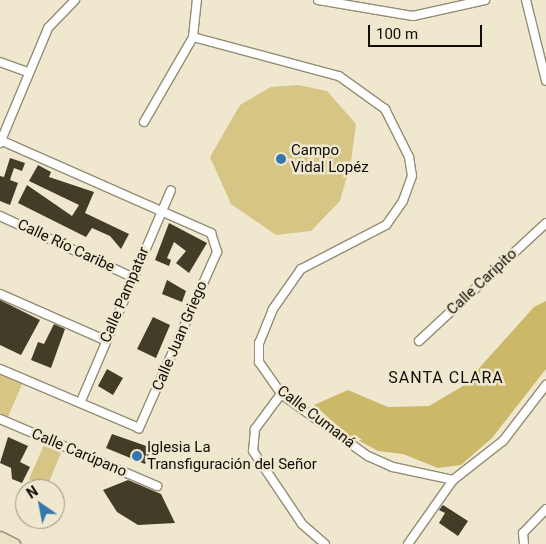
<!DOCTYPE html>
<meta charset="utf-8">
<style>
body{margin:0}
#map{position:relative;width:546px;height:544px;overflow:hidden;background:#efe8cf;font-family:Roboto,sans-serif}
div>[style]{position:absolute}
.green>*{inset:0;background:#d6c584}
.forest>*{inset:0;background:#ccb869}
.building>*{inset:0;background:#433d28}
.roads{filter:drop-shadow(1px 0 #938d75) drop-shadow(-1px 0 #938d75) drop-shadow(0 1px #938d75) drop-shadow(0 -1px #938d75)}
.street>*{height:8px;margin:-4px;padding:0 4px;transform-origin:4px;border-radius:4px;background:#fff}
.secondary>*{height:11px;margin:-5.5px;padding:0 5.5px;transform-origin:5.5px;border-radius:5.5px;background:#e9e2c4}
.dots>*{width:14px;height:14px;translate:-50% -50%;box-sizing:border-box;border:2px solid #efe8cf;border-radius:50%}
span{translate:-50% -50%;white-space:nowrap;text-align:center;line-height:1.15;-webkit-text-stroke:5px #efe8cf;paint-order:stroke}
.poi-label{font-size:15px;color:#100e06}
.left{translate:0 -50%;text-align:left}
.street-label{font-size:15px;color:#100e06}
.neighbourhood-label{font-size:16px;color:#100e06;letter-spacing:1px}
.north{position:absolute;left:15px;top:479px;width:50px;height:50px;box-sizing:border-box;background:#efe8cf;border:1px solid #96917f;border-radius:50%;rotate:327deg;font-size:14px;font-weight:700;line-height:20px;text-align:center;color:#100e06}
.north::after{content:'';display:block;margin:auto;width:18px;height:22px;background:#3477ad;clip-path:polygon(50% 0,100% 100%,50% 72%,0 100%)}
.scale{position:absolute;left:368px;top:25px;width:114px;height:22px;box-sizing:border-box;border:2px solid #100e06;border-top:0;padding-left:6px;font-size:15px;line-height:18px;white-space:nowrap;color:#100e06;-webkit-text-stroke:4px #efe8cf;paint-order:stroke}
</style>
<div id="map">
<div class="green">
<div style="clip-path:polygon(298px 85px,327px 91px,356px 124px,351px 162px,340px 201px,311px 231px,276px 235px,231px 204px,210px 157px,240px 105px,271px 87px)"></div>
<div style="clip-path:polygon(0 374px,22px 384px,8px 417px,0 413px)"></div>
<div style="clip-path:polygon(44px 445px,61px 453px,47px 487px,29px 479px)"></div>
</div>
<div class="forest">
<div style="clip-path:polygon(546px 301px,546px 369px,492px 438px,461px 465px,438px 468px,403px 454px,378px 451px,347px 434px,314px 405px,348px 390px,388px 407px,429px 406px,463px 386px,534px 307px)"></div>
</div>
<div class="building">
<div style="clip-path:polygon(10px 158px,25px 163px,22px 171px,14px 168px,10px 180px,18px 183px,10px 205px,0 201px,0 176px,4px 177px)"></div>
<div style="clip-path:polygon(38px 165px,51px 172px,49px 177px,94px 192px,85px 213px,129px 234px,121px 249px,110px 236px,92px 228px,86px 237px,18px 203px,27px 185px,72px 216px,79px 205px,29px 181px)"></div>
<div style="clip-path:polygon(169px 223px,207px 243px,189px 273px,176px 263px,186px 251px,174px 242px,167px 258px,171px 260px,169px 266px,155px 260px)"></div>
<div style="clip-path:polygon(167px 280px,186px 291px,182px 302px,162px 294px)"></div>
<div style="clip-path:polygon(0 300px,40px 320px,21px 355px,0 345px)"></div>
<div style="clip-path:polygon(153px 317px,170px 325px,156px 358px,137px 349px)"></div>
<div style="clip-path:polygon(54px 324px,65px 329px,51px 368px,31px 360px,38px 342px,44px 344px)"></div>
<div style="clip-path:polygon(107px 369px,123px 378px,113px 395px,98px 386px)"></div>
<div style="clip-path:polygon(112px 434px,152px 448px,145px 464px,106px 448px)"></div>
<div style="clip-path:polygon(8px 437px,28px 446px,20px 462px,30px 467px,22px 483px,12px 479px,11px 468px,0 463px)"></div>
<div style="clip-path:polygon(128px 480px,161px 494px,175px 523px,138px 525px,117px 512px,103px 490px)"></div>
<div style="clip-path:polygon(443px 505px,468px 521px,458px 536px,439px 523px,445px 513px,439px 510px)"></div>
</div>
<div class="roads">
<div class="street">
<div style="left:318px;top:0;width:96px;rotate:9.6deg"></div>
<div style="left:413px;top:16px;width:74px;rotate:-12.5deg"></div>
<div style="left:526px;top:0;width:83px;rotate:76.1deg"></div>
<div style="left:193px;top:37px;width:151px;rotate:15deg"></div>
<div style="left:339px;top:76px;width:57px;rotate:35.7deg"></div>
<div style="left:385px;top:109px;width:54px;rotate:63.4deg"></div>
<div style="left:409px;top:157px;width:19px;rotate:81deg"></div>
<div style="left:412px;top:176px;width:27px;rotate:110deg"></div>
<div style="left:403px;top:201px;width:29px;rotate:125deg"></div>
<div style="left:386px;top:225px;width:96px;rotate:152.6deg"></div>
<div style="left:301px;top:269px;width:49px;rotate:125deg"></div>
<div style="left:273px;top:309px;width:37px;rotate:112deg"></div>
<div style="left:259px;top:343px;width:19px;rotate:90deg"></div>
<div style="left:259px;top:362px;width:39px;rotate:55deg"></div>
<div style="left:281px;top:394px;width:107px;rotate:35.5deg"></div>
<div style="left:368px;top:456px;width:27px;rotate:24deg"></div>
<div style="left:393px;top:467px;width:61px;rotate:12.2deg"></div>
<div style="left:453px;top:480px;width:63px;rotate:-38deg"></div>
<div style="left:503px;top:441px;width:71px;rotate:-52.5deg"></div>
<div style="left:0;top:62px;width:29px;rotate:20deg"></div>
<div style="left:144px;top:122px;width:98px;rotate:-60deg"></div>
<div style="left:193px;top:37px;width:37px;rotate:-84deg"></div>
<div style="left:0;top:140px;width:231px;rotate:23.8deg"></div>
<div style="left:211px;top:233px;width:20px;rotate:72deg"></div>
<div style="left:217px;top:252px;width:193px;rotate:113.9deg"></div>
<div style="left:139px;top:428px;width:151px;rotate:-157deg"></div>
<div style="left:0;top:143px;width:125px;rotate:-67.3deg"></div>
<div style="left:48px;top:28px;width:39px;rotate:-46deg"></div>
<div style="left:0;top:216px;width:145px;rotate:24.8deg"></div>
<div style="left:0;top:294px;width:115px;rotate:23.7deg"></div>
<div style="left:419px;top:341px;width:173px;rotate:-42.9deg"></div>
<div style="left:281px;top:394px;width:44px;rotate:126.6deg"></div>
<div style="left:255px;top:429px;width:22px;rotate:95deg"></div>
<div style="left:253px;top:451px;width:88px;rotate:56.1deg"></div>
<div style="left:302px;top:524px;width:30px;rotate:41deg"></div>
<div style="left:81px;top:401px;width:229px;rotate:-66.9deg"></div>
<div style="left:0;top:419px;width:171px;rotate:23.1deg"></div>
<div style="left:408px;top:544px;width:78px;rotate:-54.9deg"></div>
<div style="left:524px;top:544px;width:11px;rotate:-95deg"></div>
<div style="left:523px;top:533px;width:33px;rotate:-46deg"></div>
</div>
<div class="secondary">
<div style="left:0;top:537px;width:16px;rotate:27deg"></div>
</div>
</div>
<div class="dots">
<div style="left:281px;top:159px;background:#3477ad"></div>
<div style="left:137px;top:456px;background:#3477ad"></div>
</div>
<div class="poi-label">
<span class="left" style="left:291px;top:159px">Campo<br>Vidal Lopéz</span>
<span class="left" style="left:147px;top:456px">Iglesia La<br>Transfiguración del Señor</span>
</div>
<div class="street-label">
<span style="left:66px;top:246px;rotate:25deg">Calle Río Caribe</span>
<span style="left:482px;top:282px;rotate:-43deg">Calle Caripito</span>
<span style="left:125px;top:295px;rotate:-67deg">Calle Pampatar</span>
<span style="left:180px;top:336px;rotate:-67deg">Calle Juan Griego</span>
<span style="left:316px;top:417px;rotate:37deg">Calle Cumaná</span>
<span style="left:79px;top:453px;rotate:23deg">Calle Carúpano</span>
</div>
<div class="neighbourhood-label">
<span style="left:446px;top:378px">SANTA CLARA</span>
</div>
<div class="north">N</div>
<div class="scale">100 m</div>
</div>
